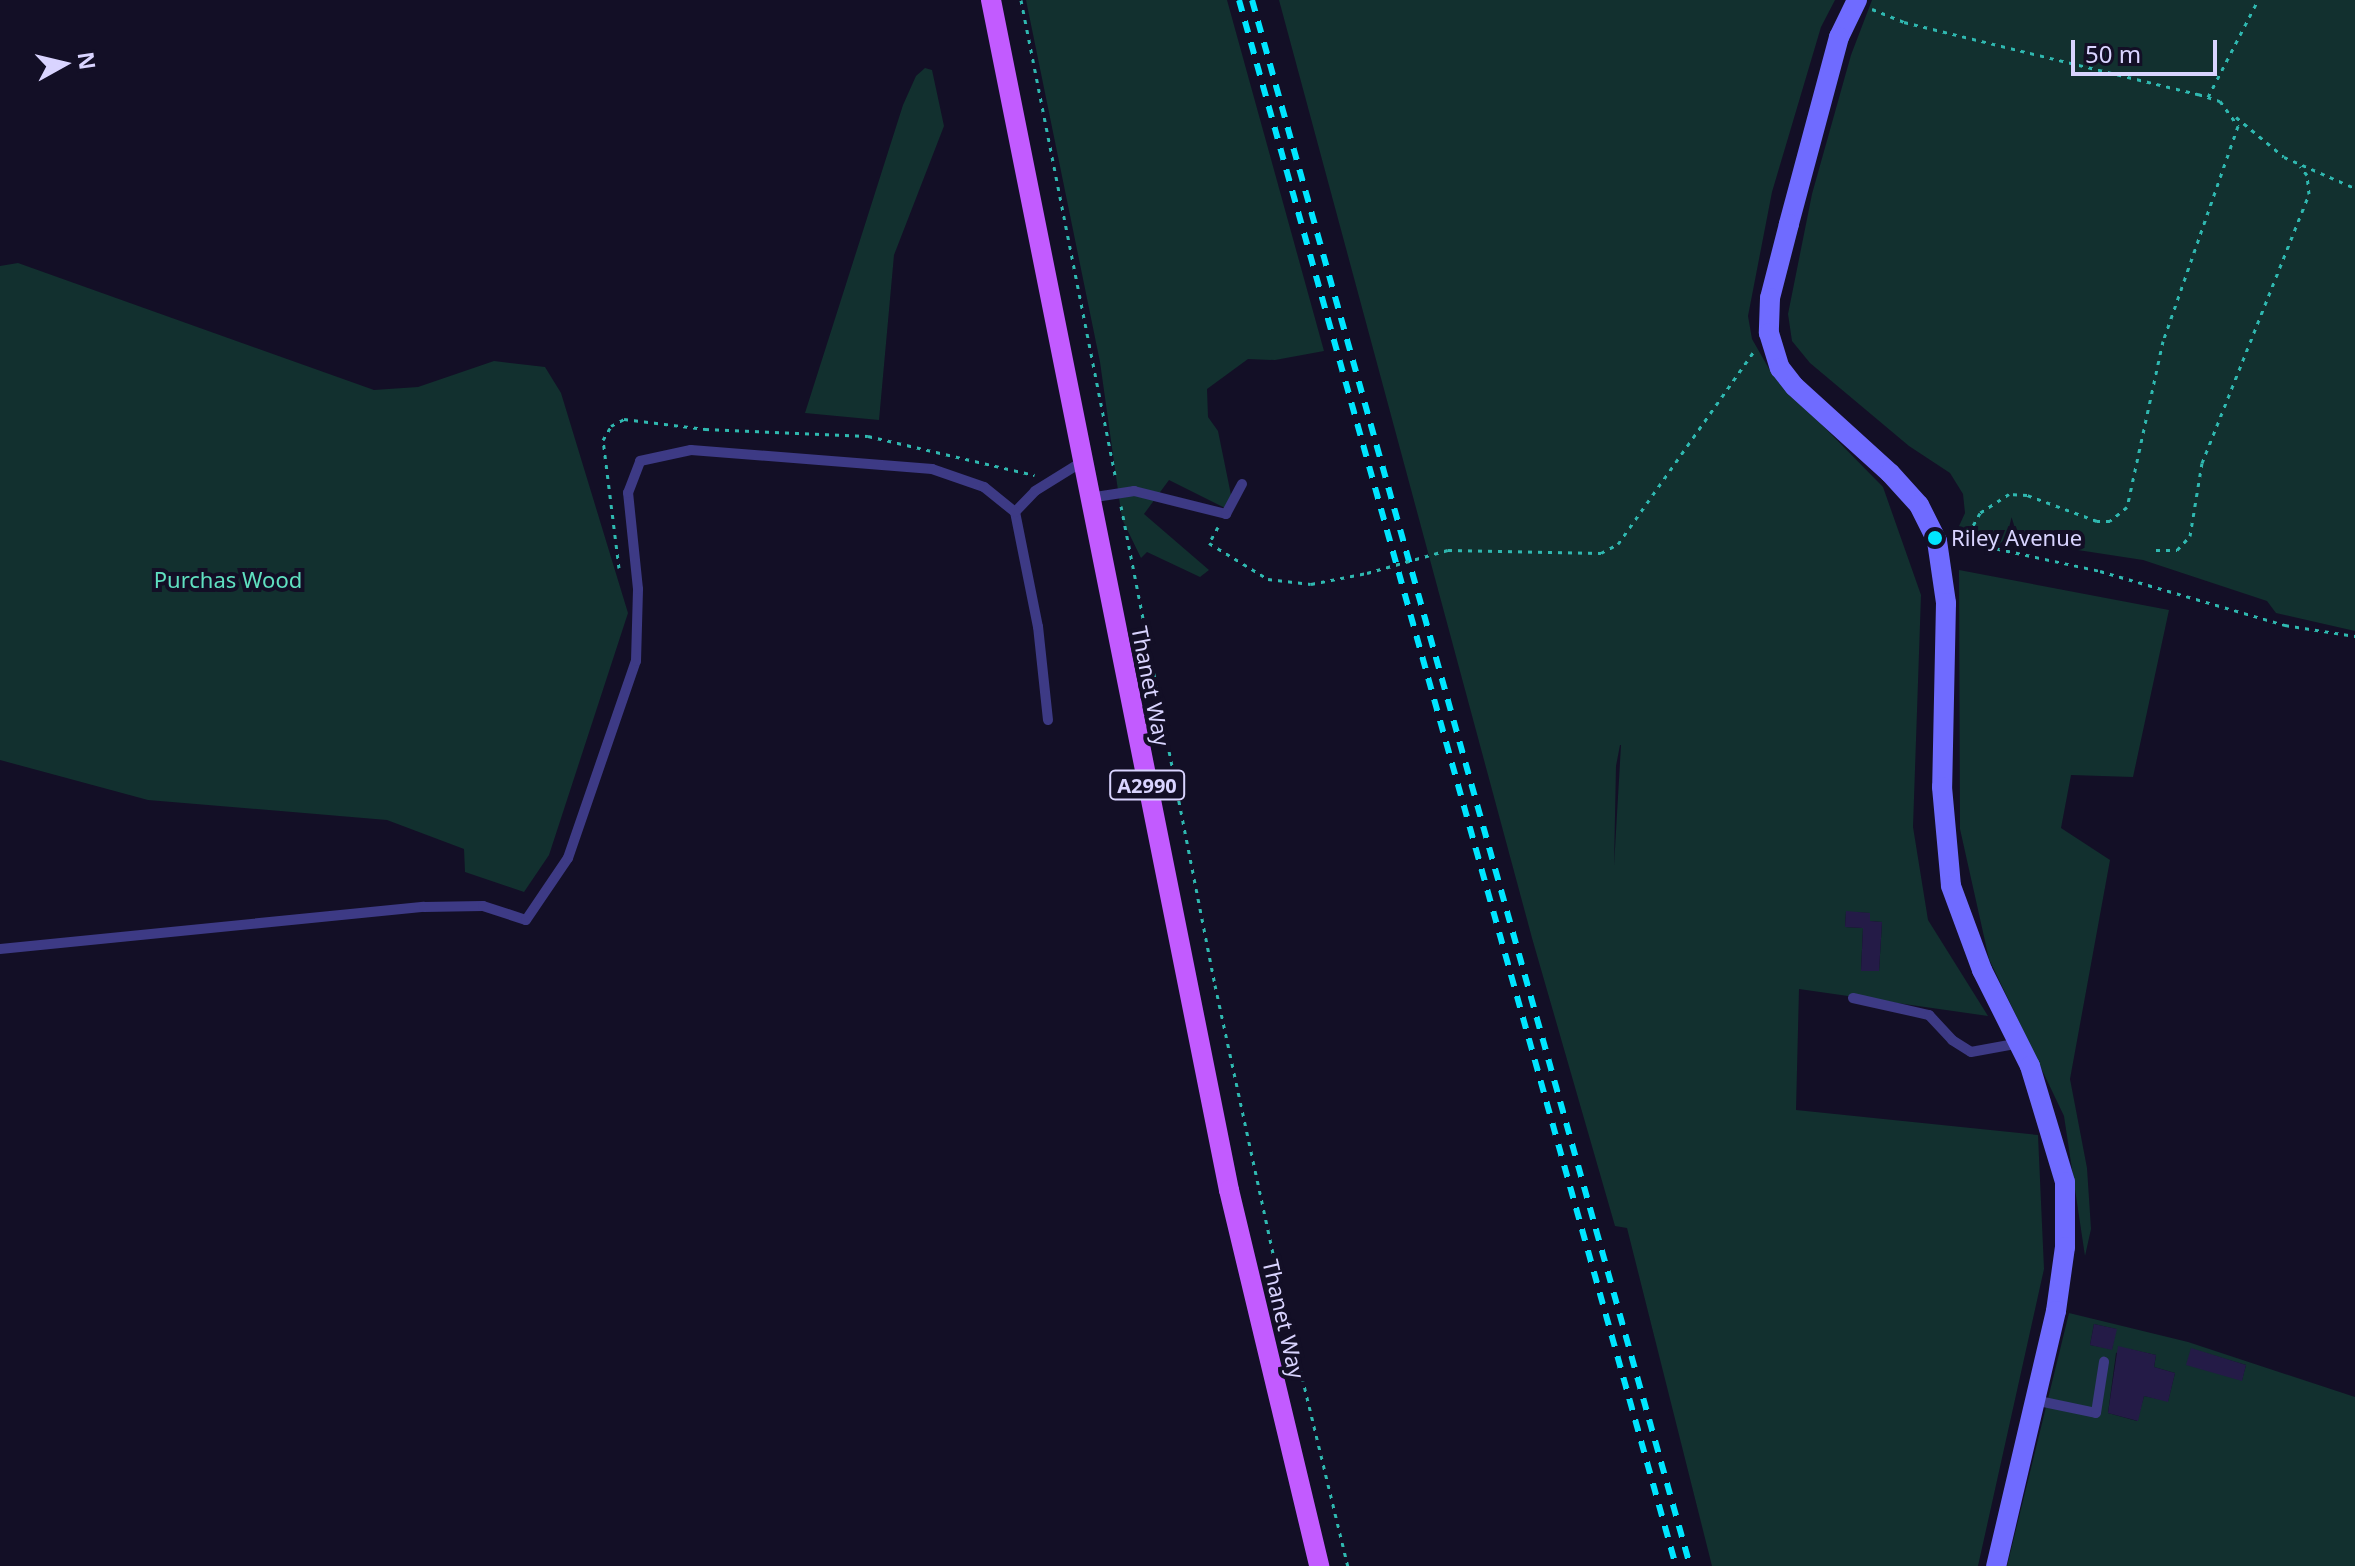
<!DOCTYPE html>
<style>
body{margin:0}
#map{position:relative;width:2355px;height:1566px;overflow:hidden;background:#130f26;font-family:"Noto Sans",sans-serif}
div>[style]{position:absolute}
.green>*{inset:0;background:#12302f}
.building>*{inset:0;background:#241b47}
.path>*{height:3px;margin-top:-1.5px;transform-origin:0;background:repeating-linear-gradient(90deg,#2fb8b0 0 4px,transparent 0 10px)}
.lane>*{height:10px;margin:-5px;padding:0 5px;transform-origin:5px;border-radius:5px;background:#3d3a85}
.secondary>*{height:20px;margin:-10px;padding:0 10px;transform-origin:10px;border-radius:10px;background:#6f6bff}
.primary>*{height:20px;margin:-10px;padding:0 10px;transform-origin:10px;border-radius:10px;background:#c25bff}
.rail>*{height:6px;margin-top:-3px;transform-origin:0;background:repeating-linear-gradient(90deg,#00e5ff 0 12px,transparent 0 22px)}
.path-bridge>*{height:3px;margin-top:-1.5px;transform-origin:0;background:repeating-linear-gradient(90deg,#2fb8b0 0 4px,transparent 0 10px)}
.dots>*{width:22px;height:22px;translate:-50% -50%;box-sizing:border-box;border:4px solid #130f26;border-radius:50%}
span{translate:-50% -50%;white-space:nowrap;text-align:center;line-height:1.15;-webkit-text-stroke:8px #130f26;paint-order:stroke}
.shield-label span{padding:2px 6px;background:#130f26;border:2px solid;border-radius:6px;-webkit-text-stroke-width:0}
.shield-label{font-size:20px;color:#d9d4ff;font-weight:700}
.poi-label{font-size:22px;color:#d9d4ff}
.left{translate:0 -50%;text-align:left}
.park-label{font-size:22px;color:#5fe0c0}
.street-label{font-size:22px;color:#d9d4ff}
.north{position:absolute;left:24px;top:24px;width:80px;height:80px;-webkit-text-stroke:6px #130f26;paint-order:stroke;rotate:82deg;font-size:22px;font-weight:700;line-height:32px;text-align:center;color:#d9d4ff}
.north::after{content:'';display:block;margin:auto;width:28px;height:36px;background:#d9d4ff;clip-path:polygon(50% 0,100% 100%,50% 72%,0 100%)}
.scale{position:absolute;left:2071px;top:40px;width:146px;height:36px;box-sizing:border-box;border:4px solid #d9d4ff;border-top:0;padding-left:10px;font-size:24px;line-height:28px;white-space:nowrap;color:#d9d4ff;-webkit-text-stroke:6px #130f26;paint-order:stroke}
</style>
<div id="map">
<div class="green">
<div style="clip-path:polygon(1026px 0,1227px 0,1324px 351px,1275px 360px,1248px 359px,1207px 389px,1208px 417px,1218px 431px,1231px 495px,1225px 508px,1169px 480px,1144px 514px,1209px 570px,1200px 577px,1147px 552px,1141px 558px,1122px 519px,1100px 362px)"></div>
<div style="clip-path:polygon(evenodd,1279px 0,1835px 0,1821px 27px,1772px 192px,1748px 316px,1752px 339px,1772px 374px,1883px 487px,1921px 595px,1913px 827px,1928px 920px,1988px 1016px,1799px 989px,1796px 1110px,2038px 1135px,2044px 1269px,1978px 1566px,1712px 1566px,1627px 1228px,1615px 1226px,1532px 938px,1279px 0,1620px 745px,1621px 745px,1614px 866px,1616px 766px,1620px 745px,1279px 0,1846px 912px,1870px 913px,1870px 921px,1882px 922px,1879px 971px,1861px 970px,1863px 928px,1845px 927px,1846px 912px)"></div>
<div style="clip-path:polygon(1872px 0,2355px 0,2355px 631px,2276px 613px,2267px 601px,2143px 560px,2005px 539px,1991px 552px,1958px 541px,1954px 537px,1965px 513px,1963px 494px,1950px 473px,1909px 446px,1810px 363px,1792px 341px,1788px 314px,1812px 194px,1851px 55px)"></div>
<div style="clip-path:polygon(925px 68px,932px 70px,944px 126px,894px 255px,879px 420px,805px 413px,903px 105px,916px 76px)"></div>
<div style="clip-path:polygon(18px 263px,374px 390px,418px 387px,494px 361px,545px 367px,561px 393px,628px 613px,549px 855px,524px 892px,465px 872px,464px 849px,387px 820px,148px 800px,0 760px,0 266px)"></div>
<div style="clip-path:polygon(1959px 570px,2169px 610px,2133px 777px,2071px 775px,2061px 828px,2110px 860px,2070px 1079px,2087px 1168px,2091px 1229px,2085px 1256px,2064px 1116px,1989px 959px,1960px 829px)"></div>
<div style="clip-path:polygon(evenodd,2069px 1313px,2188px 1342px,2355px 1397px,2355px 1566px,2007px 1566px,2069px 1313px,2094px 1324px,2116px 1329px,2112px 1349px,2090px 1345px,2094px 1324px,2069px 1313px,2129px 1349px,2156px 1355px,2154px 1367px,2175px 1373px,2168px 1401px,2144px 1396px,2137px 1421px,2108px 1413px,2116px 1353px,2129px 1349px,2069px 1313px,2192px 1349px,2246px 1365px,2242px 1380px,2192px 1349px)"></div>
</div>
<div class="building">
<div style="clip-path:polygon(1846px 911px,1870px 913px,1870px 921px,1882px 922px,1879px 971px,1861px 971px,1863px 928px,1845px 927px)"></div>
<div style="clip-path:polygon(2094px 1324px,2117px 1329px,2112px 1350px,2090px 1345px)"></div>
<div style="clip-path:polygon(2118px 1346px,2156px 1355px,2154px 1367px,2175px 1373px,2168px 1402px,2144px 1396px,2138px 1421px,2108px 1413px)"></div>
<div style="clip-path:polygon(2191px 1348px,2246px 1365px,2242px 1381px,2186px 1365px)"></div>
</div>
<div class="path">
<div style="left:1021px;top:0;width:488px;rotate:78.8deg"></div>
<div style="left:1872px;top:9px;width:35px;rotate:22deg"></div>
<div style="left:1904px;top:22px;width:303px;rotate:13.8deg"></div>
<div style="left:2198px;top:94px;width:23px;rotate:18deg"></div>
<div style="left:2220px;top:101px;width:31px;rotate:54deg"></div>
<div style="left:2238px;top:126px;width:228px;rotate:109.2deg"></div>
<div style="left:2163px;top:341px;width:170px;rotate:102.2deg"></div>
<div style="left:2127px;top:507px;width:22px;rotate:141deg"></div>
<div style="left:2110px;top:521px;width:13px;rotate:180deg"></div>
<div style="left:2097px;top:521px;width:75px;rotate:-159.6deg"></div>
<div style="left:2027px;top:495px;width:18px;rotate:-177deg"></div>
<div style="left:2009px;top:494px;width:35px;rotate:147deg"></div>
<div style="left:1980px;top:513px;width:31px;rotate:119deg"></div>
<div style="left:2208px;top:97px;width:109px;rotate:-62.7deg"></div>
<div style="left:2236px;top:117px;width:62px;rotate:39.8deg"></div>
<div style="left:2284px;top:157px;width:77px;rotate:23.6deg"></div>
<div style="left:1121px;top:506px;width:488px;rotate:78.9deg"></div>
<div style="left:1215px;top:985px;width:312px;rotate:77.8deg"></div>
<div style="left:1281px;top:1290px;width:284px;rotate:76.4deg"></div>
<div style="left:1218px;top:527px;width:18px;rotate:119deg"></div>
<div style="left:1209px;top:543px;width:69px;rotate:31.4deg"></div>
<div style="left:1268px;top:579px;width:43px;rotate:6.6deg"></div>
<div style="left:1311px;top:584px;width:57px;rotate:-11.1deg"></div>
<div style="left:1957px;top:540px;width:146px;rotate:12.2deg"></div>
<div style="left:2100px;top:571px;width:193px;rotate:16.3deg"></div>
<div style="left:2285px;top:625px;width:71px;rotate:8.9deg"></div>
<div style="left:1448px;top:550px;width:153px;rotate:1.1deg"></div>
<div style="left:1601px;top:553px;width:19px;rotate:-28deg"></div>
<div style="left:1618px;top:544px;width:236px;rotate:-54.8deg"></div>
<div style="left:2156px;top:550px;width:21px"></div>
<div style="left:2177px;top:550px;width:19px;rotate:-47deg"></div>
<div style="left:2190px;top:536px;width:74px;rotate:-80.7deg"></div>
<div style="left:2202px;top:463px;width:289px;rotate:-68.3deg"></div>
<div style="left:2309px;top:194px;width:19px;rotate:-96deg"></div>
<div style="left:2307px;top:175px;width:11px;rotate:-128deg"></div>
<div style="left:619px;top:568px;width:129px;rotate:-97.1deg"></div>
<div style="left:603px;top:440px;width:16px;rotate:-60deg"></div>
<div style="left:611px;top:426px;width:15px;rotate:-28deg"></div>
<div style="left:624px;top:419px;width:82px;rotate:7deg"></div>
<div style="left:705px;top:429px;width:163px;rotate:2.5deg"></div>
<div style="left:868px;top:436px;width:171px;rotate:13.2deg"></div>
</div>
<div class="lane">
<div style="left:1089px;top:498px;width:46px;rotate:-8.8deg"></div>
<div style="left:1134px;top:491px;width:95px;rotate:14deg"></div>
<div style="left:1226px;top:514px;width:34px;rotate:-62deg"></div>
<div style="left:1048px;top:720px;width:94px;rotate:-96.1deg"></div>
<div style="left:1038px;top:627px;width:117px;rotate:-101.3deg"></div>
<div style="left:1015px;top:512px;width:29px;rotate:-46deg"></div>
<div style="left:1035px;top:491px;width:55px;rotate:-31.7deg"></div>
<div style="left:0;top:949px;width:426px;rotate:-5.7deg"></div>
<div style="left:424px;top:907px;width:59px;rotate:-1deg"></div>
<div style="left:483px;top:906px;width:45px;rotate:18deg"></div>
<div style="left:526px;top:920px;width:75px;rotate:-55.9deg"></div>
<div style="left:568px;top:858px;width:208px;rotate:-71deg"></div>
<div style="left:636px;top:661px;width:72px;rotate:-88.4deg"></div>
<div style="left:638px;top:589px;width:97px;rotate:-95.9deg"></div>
<div style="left:628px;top:493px;width:34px;rotate:-69deg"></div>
<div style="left:640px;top:461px;width:52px;rotate:-12.2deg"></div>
<div style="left:691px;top:450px;width:242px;rotate:4.5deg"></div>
<div style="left:932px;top:469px;width:55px;rotate:19.1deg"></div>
<div style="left:984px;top:487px;width:40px;rotate:39deg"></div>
<div style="left:1853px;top:998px;width:78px;rotate:12.6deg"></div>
<div style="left:1929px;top:1015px;width:34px;rotate:47deg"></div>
<div style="left:1952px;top:1040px;width:22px;rotate:32deg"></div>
<div style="left:1971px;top:1052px;width:50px;rotate:-10.4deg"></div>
<div style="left:2034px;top:1400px;width:63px;rotate:11.8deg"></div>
<div style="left:2096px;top:1413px;width:52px;rotate:-81.1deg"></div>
</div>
<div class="secondary">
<div style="left:1857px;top:0;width:41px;rotate:115.9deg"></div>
<div style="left:1839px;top:37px;width:194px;rotate:105deg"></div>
<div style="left:1789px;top:224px;width:76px;rotate:104.4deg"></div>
<div style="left:1770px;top:298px;width:35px;rotate:92deg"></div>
<div style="left:1769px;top:333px;width:37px;rotate:73deg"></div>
<div style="left:1780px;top:368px;width:23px;rotate:52deg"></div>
<div style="left:1794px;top:386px;width:130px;rotate:42.2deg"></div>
<div style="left:1890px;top:473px;width:43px;rotate:47.8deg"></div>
<div style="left:1919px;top:505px;width:40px;rotate:63.4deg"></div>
<div style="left:1937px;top:541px;width:63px;rotate:81.7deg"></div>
<div style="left:1946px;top:603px;width:184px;rotate:91.2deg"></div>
<div style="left:1942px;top:787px;width:99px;rotate:84.8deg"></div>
<div style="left:1951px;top:886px;width:90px;rotate:69.7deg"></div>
<div style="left:1982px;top:970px;width:107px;rotate:63.4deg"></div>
<div style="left:2030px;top:1066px;width:121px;rotate:73.2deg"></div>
<div style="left:2065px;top:1182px;width:65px;rotate:90deg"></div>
<div style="left:2065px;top:1247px;width:65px;rotate:98deg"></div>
<div style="left:2056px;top:1311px;width:262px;rotate:103.2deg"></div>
</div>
<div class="primary">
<div style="left:991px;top:0;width:1214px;rotate:78.69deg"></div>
<div style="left:1229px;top:1190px;width:387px;rotate:76.5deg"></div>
</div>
<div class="rail">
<div style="left:1239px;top:0;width:1626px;rotate:74.41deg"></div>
<div style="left:1252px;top:0;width:1626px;rotate:74.37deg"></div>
</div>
<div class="path-bridge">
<div style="left:1367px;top:573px;width:84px;rotate:-15.9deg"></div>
</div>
<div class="dots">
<div style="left:1935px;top:538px;background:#00e5ff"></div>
</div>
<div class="shield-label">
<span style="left:1147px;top:785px">A2990</span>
</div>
<div class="poi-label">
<span class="left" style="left:1951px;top:538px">Riley Avenue</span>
</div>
<div class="park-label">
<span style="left:228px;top:580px">Purchas Wood</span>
</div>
<div class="street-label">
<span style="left:1151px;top:686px;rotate:79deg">Thanet Way</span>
<span style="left:1284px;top:1319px;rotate:77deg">Thanet Way</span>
</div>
<div class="north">N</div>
<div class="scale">50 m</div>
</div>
